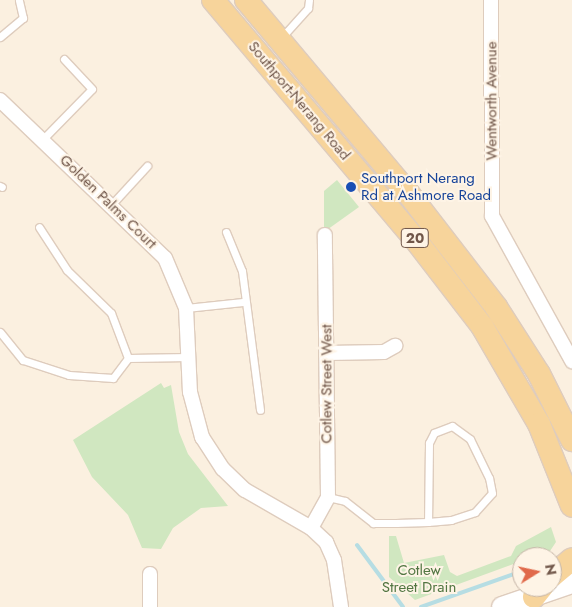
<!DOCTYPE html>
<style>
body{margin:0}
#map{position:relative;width:572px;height:607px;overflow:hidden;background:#fbf0e0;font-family:Jost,sans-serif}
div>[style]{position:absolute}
.green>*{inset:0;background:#d0e7c0}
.stream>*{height:4px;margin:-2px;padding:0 2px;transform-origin:2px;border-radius:2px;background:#b6dde3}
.roads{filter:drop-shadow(1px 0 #deccbd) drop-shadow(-1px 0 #deccbd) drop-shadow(0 1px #deccbd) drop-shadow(0 -1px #deccbd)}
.lane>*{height:7px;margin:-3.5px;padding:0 3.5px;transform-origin:3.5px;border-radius:3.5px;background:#fff}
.street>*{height:14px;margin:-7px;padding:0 7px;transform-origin:7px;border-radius:7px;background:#fff}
.secondary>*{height:20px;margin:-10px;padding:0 10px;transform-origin:10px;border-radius:10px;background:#fff}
.primary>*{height:22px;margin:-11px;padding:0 11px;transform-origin:11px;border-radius:11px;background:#f7d49b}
.dots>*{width:14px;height:14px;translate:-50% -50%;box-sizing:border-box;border:2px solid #fef4e6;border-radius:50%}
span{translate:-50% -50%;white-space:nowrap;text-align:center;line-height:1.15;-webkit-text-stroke:4px #fef4e6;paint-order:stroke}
.shield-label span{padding:1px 4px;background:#fef4e6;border:1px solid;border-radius:4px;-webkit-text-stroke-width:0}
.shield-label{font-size:14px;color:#705649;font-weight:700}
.street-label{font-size:15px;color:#705649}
.transit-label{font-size:15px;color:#164399}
.left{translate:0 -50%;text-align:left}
.park-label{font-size:15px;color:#527642}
.north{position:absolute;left:512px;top:547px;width:50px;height:50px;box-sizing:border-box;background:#fef4e6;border:1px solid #c5b5a7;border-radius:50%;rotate:80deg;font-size:14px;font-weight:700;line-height:20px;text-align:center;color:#705649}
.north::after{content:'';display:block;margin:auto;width:18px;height:22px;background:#e0694a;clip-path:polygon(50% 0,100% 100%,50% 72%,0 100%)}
</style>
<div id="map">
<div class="green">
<div style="clip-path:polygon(337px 180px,359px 207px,324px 232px,324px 191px)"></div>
<div style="clip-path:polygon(161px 383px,164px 388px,171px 385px,179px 432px,188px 454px,228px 506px,201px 508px,173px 528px,161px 549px,142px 548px,128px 515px,92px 477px,73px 440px)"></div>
<div style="clip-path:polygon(551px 527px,556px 542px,550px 551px,522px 557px,522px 561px,415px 600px,389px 577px,389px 536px,396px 536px,404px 563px,444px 555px,450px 572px,457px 576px,511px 556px,516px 546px)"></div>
</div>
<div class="stream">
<div style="left:357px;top:545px;width:77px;rotate:53.4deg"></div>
<div style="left:421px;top:607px;width:107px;rotate:-19.6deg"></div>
</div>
<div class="roads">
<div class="lane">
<div style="left:0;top:37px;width:30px;rotate:-40deg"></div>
<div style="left:23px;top:18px;width:18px;rotate:-103deg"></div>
<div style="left:282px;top:37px;width:39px;rotate:-48deg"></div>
<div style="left:308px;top:8px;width:8px;rotate:-83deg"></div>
<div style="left:42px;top:140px;width:71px;rotate:-45.6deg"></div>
<div style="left:92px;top:89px;width:41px;rotate:-133deg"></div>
<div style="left:0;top:186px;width:2px;rotate:27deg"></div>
<div style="left:112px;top:204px;width:52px;rotate:-47.4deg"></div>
<div style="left:226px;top:232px;width:42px;rotate:67.7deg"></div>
<div style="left:242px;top:271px;width:140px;rotate:82.6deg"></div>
<div style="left:186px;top:308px;width:57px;rotate:-6deg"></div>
<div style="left:0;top:332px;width:36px;rotate:51deg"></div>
<div style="left:23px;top:360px;width:48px;rotate:18.1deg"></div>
<div style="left:69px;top:375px;width:44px;rotate:3.9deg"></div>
<div style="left:113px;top:378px;width:25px;rotate:-53deg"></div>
<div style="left:128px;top:358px;width:48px;rotate:-110.7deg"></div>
<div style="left:111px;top:313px;width:62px;rotate:-135.7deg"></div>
<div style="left:67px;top:270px;width:51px;rotate:-123.1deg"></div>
<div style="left:128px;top:358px;width:61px;rotate:-0.9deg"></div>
<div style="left:328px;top:497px;width:17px;rotate:13deg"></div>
<div style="left:345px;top:501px;width:36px;rotate:38deg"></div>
<div style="left:373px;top:523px;width:23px"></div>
<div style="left:396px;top:523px;width:32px;rotate:-2deg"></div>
<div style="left:428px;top:522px;width:23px;rotate:-5deg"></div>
<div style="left:451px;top:520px;width:25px;rotate:-18deg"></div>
<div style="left:475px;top:512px;width:25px;rotate:-48deg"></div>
<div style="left:492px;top:493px;width:15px;rotate:-101deg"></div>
<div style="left:489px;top:478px;width:43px;rotate:-116deg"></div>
<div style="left:470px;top:439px;width:22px;rotate:-144deg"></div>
<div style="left:452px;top:426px;width:19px;rotate:159deg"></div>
<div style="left:434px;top:433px;width:11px;rotate:117deg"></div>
<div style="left:429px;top:443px;width:79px;rotate:90.7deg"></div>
</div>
<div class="street">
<div style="left:491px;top:0;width:216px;rotate:89.7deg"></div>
<div style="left:492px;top:216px;width:166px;rotate:61.1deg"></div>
<div style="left:0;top:100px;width:228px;rotate:43.8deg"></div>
<div style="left:165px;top:258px;width:54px;rotate:67.2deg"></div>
<div style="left:186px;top:308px;width:84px;rotate:87.3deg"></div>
<div style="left:190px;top:392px;width:47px;rotate:75.1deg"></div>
<div style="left:202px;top:437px;width:38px;rotate:57deg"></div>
<div style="left:223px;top:469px;width:30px;rotate:44deg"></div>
<div style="left:245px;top:490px;width:76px;rotate:29.9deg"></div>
<div style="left:311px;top:528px;width:21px;rotate:43deg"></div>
<div style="left:326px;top:542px;width:20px;rotate:66deg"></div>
<div style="left:334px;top:560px;width:48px;rotate:81.5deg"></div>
<div style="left:327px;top:353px;width:57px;rotate:-1deg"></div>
<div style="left:384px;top:352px;width:13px;rotate:-29deg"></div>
<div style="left:311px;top:528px;width:35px;rotate:-61deg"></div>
<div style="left:328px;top:497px;width:262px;rotate:-90.7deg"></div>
<div style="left:150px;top:574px;width:33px;rotate:90deg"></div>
</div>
<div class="secondary">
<div style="left:502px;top:607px;width:74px;rotate:-18.9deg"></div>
</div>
<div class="primary">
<div style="left:213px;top:0;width:313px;rotate:49.8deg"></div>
<div style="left:415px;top:239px;width:110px;rotate:52.4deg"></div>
<div style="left:482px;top:326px;width:113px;rotate:59.8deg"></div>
<div style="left:539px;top:424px;width:88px;rotate:68.1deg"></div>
<div style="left:246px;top:0;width:252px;rotate:50deg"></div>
<div style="left:408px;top:193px;width:144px;rotate:52.3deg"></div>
<div style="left:496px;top:307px;width:80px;rotate:57.3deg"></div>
<div style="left:539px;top:374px;width:74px;rotate:63.4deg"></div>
<div style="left:552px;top:576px;width:26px;rotate:-40deg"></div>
<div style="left:534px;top:597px;width:13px;rotate:-51deg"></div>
</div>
</div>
<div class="dots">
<div style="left:351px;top:187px;background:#1a4fb4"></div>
</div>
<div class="shield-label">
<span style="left:415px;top:238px">20</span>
</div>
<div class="street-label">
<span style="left:299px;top:101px;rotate:50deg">Southport-Nerang Road</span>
<span style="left:492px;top:101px;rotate:-90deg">Wentworth Avenue</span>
<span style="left:108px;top:202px;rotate:44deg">Golden Palms Court</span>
<span style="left:327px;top:384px;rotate:-90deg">Cotlew Street West</span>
</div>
<div class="transit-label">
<span class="left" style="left:361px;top:187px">Southport Nerang<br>Rd at Ashmore Road</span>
</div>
<div class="park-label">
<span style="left:419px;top:579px">Cotlew<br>Street Drain</span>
</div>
<div class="north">N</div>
</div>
